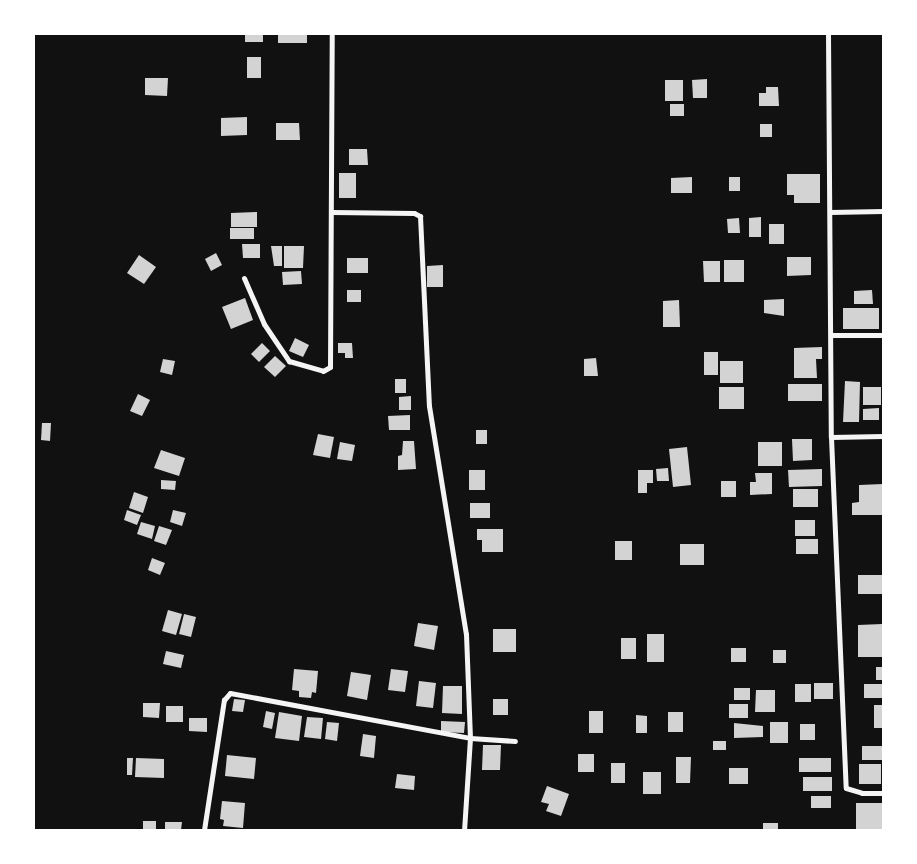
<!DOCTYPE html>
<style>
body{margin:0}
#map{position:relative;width:917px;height:864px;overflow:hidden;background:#111;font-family:Arial,sans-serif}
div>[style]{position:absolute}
.building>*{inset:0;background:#d3d3d3}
.minor>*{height:5px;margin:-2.5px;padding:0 2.5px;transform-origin:2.5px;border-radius:2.5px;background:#f5f5f5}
span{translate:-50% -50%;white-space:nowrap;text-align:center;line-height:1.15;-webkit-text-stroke:4px #fff;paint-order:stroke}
.frame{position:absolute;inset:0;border:35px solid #fff;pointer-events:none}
</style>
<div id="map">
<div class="building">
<div style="clip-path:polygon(245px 34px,263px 34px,263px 42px,245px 42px)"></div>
<div style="clip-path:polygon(278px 34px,307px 34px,307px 43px,278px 43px)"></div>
<div style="clip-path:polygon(247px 57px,261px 57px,261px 78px,247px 78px)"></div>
<div style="clip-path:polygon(145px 78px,168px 78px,167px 96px,145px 95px)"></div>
<div style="clip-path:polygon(707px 79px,707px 98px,693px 98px,692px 80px)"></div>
<div style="clip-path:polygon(665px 80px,683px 80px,683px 101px,665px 101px)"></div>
<div style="clip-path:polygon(766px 87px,778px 87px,779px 106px,759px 106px,759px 93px,766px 93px)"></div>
<div style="clip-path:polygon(670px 104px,684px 104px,684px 116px,670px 116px)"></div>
<div style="clip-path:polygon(247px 117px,247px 135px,221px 136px,221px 118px)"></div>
<div style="clip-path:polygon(276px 123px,299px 123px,300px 140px,276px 140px)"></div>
<div style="clip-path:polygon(760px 124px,772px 124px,772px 137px,760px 137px)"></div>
<div style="clip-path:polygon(349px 149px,367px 149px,368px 165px,349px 165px)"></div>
<div style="clip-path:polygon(339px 173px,356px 173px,356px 198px,339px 198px)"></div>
<div style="clip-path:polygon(787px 174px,820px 174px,820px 203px,794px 203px,794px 195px,787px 195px)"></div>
<div style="clip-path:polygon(692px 177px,692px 193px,671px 193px,671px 178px)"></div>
<div style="clip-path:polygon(729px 177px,740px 177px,740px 191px,729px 191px)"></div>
<div style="clip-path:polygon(257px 212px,257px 227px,231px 227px,231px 213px)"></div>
<div style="clip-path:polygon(761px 217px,761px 237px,749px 237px,749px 218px)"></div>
<div style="clip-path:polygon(739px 218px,740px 233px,728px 233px,727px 219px)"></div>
<div style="clip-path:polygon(769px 224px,784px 224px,784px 244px,769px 244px)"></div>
<div style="clip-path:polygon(230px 228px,254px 228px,254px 239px,230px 239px)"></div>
<div style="clip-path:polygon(242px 244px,260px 244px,260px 258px,243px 258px)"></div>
<div style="clip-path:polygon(271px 246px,282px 246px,282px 266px,274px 266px)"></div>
<div style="clip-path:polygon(284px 246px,304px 246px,303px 268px,284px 268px)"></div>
<div style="clip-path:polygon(216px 253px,222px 265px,211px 271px,205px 259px)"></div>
<div style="clip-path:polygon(139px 255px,156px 267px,144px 284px,127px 273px)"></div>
<div style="clip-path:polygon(787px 257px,811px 257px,811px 275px,787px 276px)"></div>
<div style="clip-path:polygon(347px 258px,368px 258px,368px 273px,347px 273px)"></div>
<div style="clip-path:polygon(724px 260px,744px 260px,744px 282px,724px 282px)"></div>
<div style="clip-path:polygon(703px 261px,720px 261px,720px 282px,704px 282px)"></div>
<div style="clip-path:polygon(443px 265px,443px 287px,427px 287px,427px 266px)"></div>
<div style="clip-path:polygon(301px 271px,302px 284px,283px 285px,282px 272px)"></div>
<div style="clip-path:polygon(347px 290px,361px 290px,361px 302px,347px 302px)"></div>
<div style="clip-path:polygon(872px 290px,873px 304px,854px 304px,854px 291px)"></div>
<div style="clip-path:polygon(245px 298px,253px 320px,231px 329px,222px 307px)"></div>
<div style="clip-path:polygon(784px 299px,784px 316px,764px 313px,764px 300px)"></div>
<div style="clip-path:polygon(679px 300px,680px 327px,663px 327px,663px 301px)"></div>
<div style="clip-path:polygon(843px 308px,879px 308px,879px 329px,843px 329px)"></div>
<div style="clip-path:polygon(295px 338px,309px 345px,303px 357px,289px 351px)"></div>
<div style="clip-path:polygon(262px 343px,270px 351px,259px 362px,251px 354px)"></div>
<div style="clip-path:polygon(338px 343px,352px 343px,353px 358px,345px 358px,345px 353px,338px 353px)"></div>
<div style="clip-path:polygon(822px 347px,822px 359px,816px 359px,817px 378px,794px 378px,794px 348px)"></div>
<div style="clip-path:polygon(704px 352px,718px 352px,718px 375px,704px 375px)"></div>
<div style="clip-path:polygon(275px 356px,286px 366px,275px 377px,264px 367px)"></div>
<div style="clip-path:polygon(596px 358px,598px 376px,584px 376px,584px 359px)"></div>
<div style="clip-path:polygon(163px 359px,175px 361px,172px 375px,160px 372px)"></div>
<div style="clip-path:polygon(720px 361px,743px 361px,743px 383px,720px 383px)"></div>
<div style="clip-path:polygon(395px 379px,406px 379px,406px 393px,395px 393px)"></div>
<div style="clip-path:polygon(845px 381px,860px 382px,859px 422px,843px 422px)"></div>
<div style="clip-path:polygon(788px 384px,822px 384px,822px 401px,788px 401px)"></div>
<div style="clip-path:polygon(719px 387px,744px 387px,744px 409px,719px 409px)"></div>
<div style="clip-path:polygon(863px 387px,881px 387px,881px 405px,863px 405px)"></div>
<div style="clip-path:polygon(138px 394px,150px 400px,142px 416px,130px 411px)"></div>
<div style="clip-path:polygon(411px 396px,411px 410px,399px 410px,399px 397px)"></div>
<div style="clip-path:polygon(879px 408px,879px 420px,863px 420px,863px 409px)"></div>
<div style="clip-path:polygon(410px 415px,410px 430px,389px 430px,388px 416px)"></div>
<div style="clip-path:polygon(42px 423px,51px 423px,50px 441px,41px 440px)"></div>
<div style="clip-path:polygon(476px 430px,487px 430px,487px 444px,476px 444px)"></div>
<div style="clip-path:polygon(318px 434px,334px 437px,330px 458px,313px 455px)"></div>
<div style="clip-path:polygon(792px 439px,812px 439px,812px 460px,793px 461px)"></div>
<div style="clip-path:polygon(403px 441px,414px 441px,416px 469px,398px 470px,398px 456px,402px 455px)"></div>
<div style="clip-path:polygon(340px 442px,355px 445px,352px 461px,337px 459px)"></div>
<div style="clip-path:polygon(758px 442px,782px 442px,782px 466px,758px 466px)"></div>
<div style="clip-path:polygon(687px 447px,691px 485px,673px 487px,669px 449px)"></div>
<div style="clip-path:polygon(161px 450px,185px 458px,179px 476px,154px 468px)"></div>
<div style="clip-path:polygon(668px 468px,669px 481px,657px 481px,656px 469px)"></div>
<div style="clip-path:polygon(822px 469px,822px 486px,789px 487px,788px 470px)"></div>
<div style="clip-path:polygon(469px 470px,485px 470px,485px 490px,469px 490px)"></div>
<div style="clip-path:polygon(638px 470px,653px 470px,653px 483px,647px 483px,647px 493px,638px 493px)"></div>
<div style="clip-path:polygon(755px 473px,772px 473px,772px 494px,750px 495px,750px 482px,756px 482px)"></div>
<div style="clip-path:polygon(161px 480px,176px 481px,175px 490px,161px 489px)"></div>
<div style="clip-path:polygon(721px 481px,736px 481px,736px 497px,721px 497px)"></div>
<div style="clip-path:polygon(883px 484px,883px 515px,852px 515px,852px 503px,859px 502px,859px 485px)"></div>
<div style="clip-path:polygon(793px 489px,818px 489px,818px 507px,793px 507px)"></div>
<div style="clip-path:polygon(134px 492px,148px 497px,143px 513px,129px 508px)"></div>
<div style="clip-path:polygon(470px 503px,490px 503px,490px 518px,470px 518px)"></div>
<div style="clip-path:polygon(127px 510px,141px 515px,137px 525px,124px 520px)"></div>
<div style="clip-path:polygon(173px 510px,186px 513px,182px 526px,170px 522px)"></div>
<div style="clip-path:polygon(795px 520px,815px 520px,815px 536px,795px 536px)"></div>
<div style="clip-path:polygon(141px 522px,155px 526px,152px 539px,137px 534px)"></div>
<div style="clip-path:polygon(159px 526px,172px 530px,166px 545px,154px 541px)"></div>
<div style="clip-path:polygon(477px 529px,503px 529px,503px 552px,482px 552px,482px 540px,477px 540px)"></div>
<div style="clip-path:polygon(796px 539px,818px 539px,818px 554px,796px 554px)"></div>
<div style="clip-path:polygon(615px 541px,632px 541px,632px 560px,615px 560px)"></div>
<div style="clip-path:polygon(680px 544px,704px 544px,704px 565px,680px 565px)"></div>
<div style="clip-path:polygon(152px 558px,165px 563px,160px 575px,148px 570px)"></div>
<div style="clip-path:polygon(858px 575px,882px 575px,883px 594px,858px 594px)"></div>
<div style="clip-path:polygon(168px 610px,182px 614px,176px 635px,162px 631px)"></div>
<div style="clip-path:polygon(184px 614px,196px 617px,191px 637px,179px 634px)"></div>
<div style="clip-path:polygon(418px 623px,438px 626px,434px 650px,414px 646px)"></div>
<div style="clip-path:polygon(882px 624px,882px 657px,858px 657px,858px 625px)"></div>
<div style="clip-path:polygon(493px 629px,516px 629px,516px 652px,493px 652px)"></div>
<div style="clip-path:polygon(647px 634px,664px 634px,664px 662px,647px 662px)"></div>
<div style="clip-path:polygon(621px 638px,636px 638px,636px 659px,621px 659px)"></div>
<div style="clip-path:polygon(731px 648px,746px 648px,746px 662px,731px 662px)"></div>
<div style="clip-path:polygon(773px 650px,786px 650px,786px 663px,773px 663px)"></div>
<div style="clip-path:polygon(166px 651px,184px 655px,181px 668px,163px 664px)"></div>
<div style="clip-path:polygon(876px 667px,883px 667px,883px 680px,876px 680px)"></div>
<div style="clip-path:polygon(294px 669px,318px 671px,316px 693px,312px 692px,311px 698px,299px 697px,299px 691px,292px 690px)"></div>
<div style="clip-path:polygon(391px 669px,408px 671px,405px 692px,388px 690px)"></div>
<div style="clip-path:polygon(351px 672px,371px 675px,367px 700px,347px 696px)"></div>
<div style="clip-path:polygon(419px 681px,436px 683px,433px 708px,416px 706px)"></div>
<div style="clip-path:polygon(814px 683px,833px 683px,833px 699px,814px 699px)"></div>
<div style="clip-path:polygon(795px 684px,811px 684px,811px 702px,795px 702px)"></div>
<div style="clip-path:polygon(864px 684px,883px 684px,883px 698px,864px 698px)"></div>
<div style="clip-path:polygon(443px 686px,462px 686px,462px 714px,442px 713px)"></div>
<div style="clip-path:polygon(734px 688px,750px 688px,750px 700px,734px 700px)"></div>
<div style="clip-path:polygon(756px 690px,775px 690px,775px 712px,755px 712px)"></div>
<div style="clip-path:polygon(234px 699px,245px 700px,243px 712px,232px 711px)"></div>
<div style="clip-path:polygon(493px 699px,508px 699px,508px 715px,493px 715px)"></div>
<div style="clip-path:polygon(143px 703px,160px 703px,159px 718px,143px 717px)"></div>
<div style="clip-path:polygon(729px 704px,748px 704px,748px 718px,729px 718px)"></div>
<div style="clip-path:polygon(874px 705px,883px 705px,883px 728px,874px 728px)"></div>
<div style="clip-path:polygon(166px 706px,183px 706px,183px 722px,166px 722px)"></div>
<div style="clip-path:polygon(266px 711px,275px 713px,272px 729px,263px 727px)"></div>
<div style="clip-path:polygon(589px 711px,603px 711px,603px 733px,589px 733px)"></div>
<div style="clip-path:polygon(279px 712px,302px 716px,299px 741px,275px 738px)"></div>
<div style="clip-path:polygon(668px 712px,683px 712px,683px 732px,668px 732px)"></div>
<div style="clip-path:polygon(636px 715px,647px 716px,647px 733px,636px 733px)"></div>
<div style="clip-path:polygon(307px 717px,323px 718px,321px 739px,304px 737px)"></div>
<div style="clip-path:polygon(189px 718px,207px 718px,207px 732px,189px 731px)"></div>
<div style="clip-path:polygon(441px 721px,465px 722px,464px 733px,441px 732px)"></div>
<div style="clip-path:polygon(327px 722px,339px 723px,337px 741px,325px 739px)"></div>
<div style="clip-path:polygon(770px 722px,788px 722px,788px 743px,770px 743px)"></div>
<div style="clip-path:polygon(734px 723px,763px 726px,763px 737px,734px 738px)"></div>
<div style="clip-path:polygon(800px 724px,815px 724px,815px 740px,800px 740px)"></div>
<div style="clip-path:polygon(363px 734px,376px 736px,374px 758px,360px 756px)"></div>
<div style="clip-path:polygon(713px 741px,726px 741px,726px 750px,713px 750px)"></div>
<div style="clip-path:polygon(483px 745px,501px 745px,500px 770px,482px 770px)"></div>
<div style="clip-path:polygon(862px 746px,882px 746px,882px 760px,862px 760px)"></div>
<div style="clip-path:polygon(578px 754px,594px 754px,594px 772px,578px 772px)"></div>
<div style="clip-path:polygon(227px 755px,256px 758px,254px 779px,225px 776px)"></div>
<div style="clip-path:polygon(676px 757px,691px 757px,690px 783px,676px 783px)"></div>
<div style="clip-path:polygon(127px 758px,133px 758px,132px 775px,127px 775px)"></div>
<div style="clip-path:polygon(136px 758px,164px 759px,164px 778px,135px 777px)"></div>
<div style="clip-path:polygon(799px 758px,831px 758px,831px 772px,799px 772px)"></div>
<div style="clip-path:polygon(611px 763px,625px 763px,625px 783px,611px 783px)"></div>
<div style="clip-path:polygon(859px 764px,881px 764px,881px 784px,859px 784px)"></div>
<div style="clip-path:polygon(729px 768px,748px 768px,748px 784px,729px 784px)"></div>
<div style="clip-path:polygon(643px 772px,661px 772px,661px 794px,643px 794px)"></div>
<div style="clip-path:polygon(397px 774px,415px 776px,414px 790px,395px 788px)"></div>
<div style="clip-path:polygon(803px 777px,832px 777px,832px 791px,803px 791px)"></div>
<div style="clip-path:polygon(547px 786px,569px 794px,561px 816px,546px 811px,549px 804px,541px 802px)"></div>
<div style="clip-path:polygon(811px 796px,831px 796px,831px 808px,811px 808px)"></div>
<div style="clip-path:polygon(222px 801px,245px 803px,243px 828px,223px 826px,224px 820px,220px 819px)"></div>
<div style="clip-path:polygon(856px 803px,883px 803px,883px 830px,856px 830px)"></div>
<div style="clip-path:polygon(143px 821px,156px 821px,156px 830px,143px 830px)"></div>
<div style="clip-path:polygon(165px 822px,182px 822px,181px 830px,165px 830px)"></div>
<div style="clip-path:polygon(763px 823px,778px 823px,778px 830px,763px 830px)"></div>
</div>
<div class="minor">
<div style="left:828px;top:34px;width:403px;rotate:89.6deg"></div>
<div style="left:831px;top:437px;width:351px;rotate:87.6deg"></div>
<div style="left:846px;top:788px;width:17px;rotate:17deg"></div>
<div style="left:862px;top:793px;width:21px"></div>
<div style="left:332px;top:212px;width:82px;rotate:0.7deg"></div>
<div style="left:414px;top:213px;width:7px;rotate:27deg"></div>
<div style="left:420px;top:216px;width:190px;rotate:87.3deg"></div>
<div style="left:429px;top:406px;width:231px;rotate:80.8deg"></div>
<div style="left:466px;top:634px;width:104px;rotate:87.8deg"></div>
<div style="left:470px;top:738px;width:92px;rotate:93.7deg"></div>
<div style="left:830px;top:212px;width:53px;rotate:-1.1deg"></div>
<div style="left:244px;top:278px;width:50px;rotate:66.5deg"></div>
<div style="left:264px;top:324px;width:45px;rotate:56deg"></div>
<div style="left:289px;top:361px;width:35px;rotate:16deg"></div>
<div style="left:323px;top:371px;width:8px;rotate:-30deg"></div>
<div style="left:330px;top:367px;width:333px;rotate:-89.7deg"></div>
<div style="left:831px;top:335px;width:52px"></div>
<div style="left:831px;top:437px;width:52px;rotate:-1.1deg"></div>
<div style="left:204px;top:830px;width:132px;rotate:-81.3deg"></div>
<div style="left:224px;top:700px;width:9px;rotate:-49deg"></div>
<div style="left:230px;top:693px;width:244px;rotate:10.6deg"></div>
<div style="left:470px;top:738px;width:45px;rotate:3.8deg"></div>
</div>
<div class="frame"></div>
</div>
